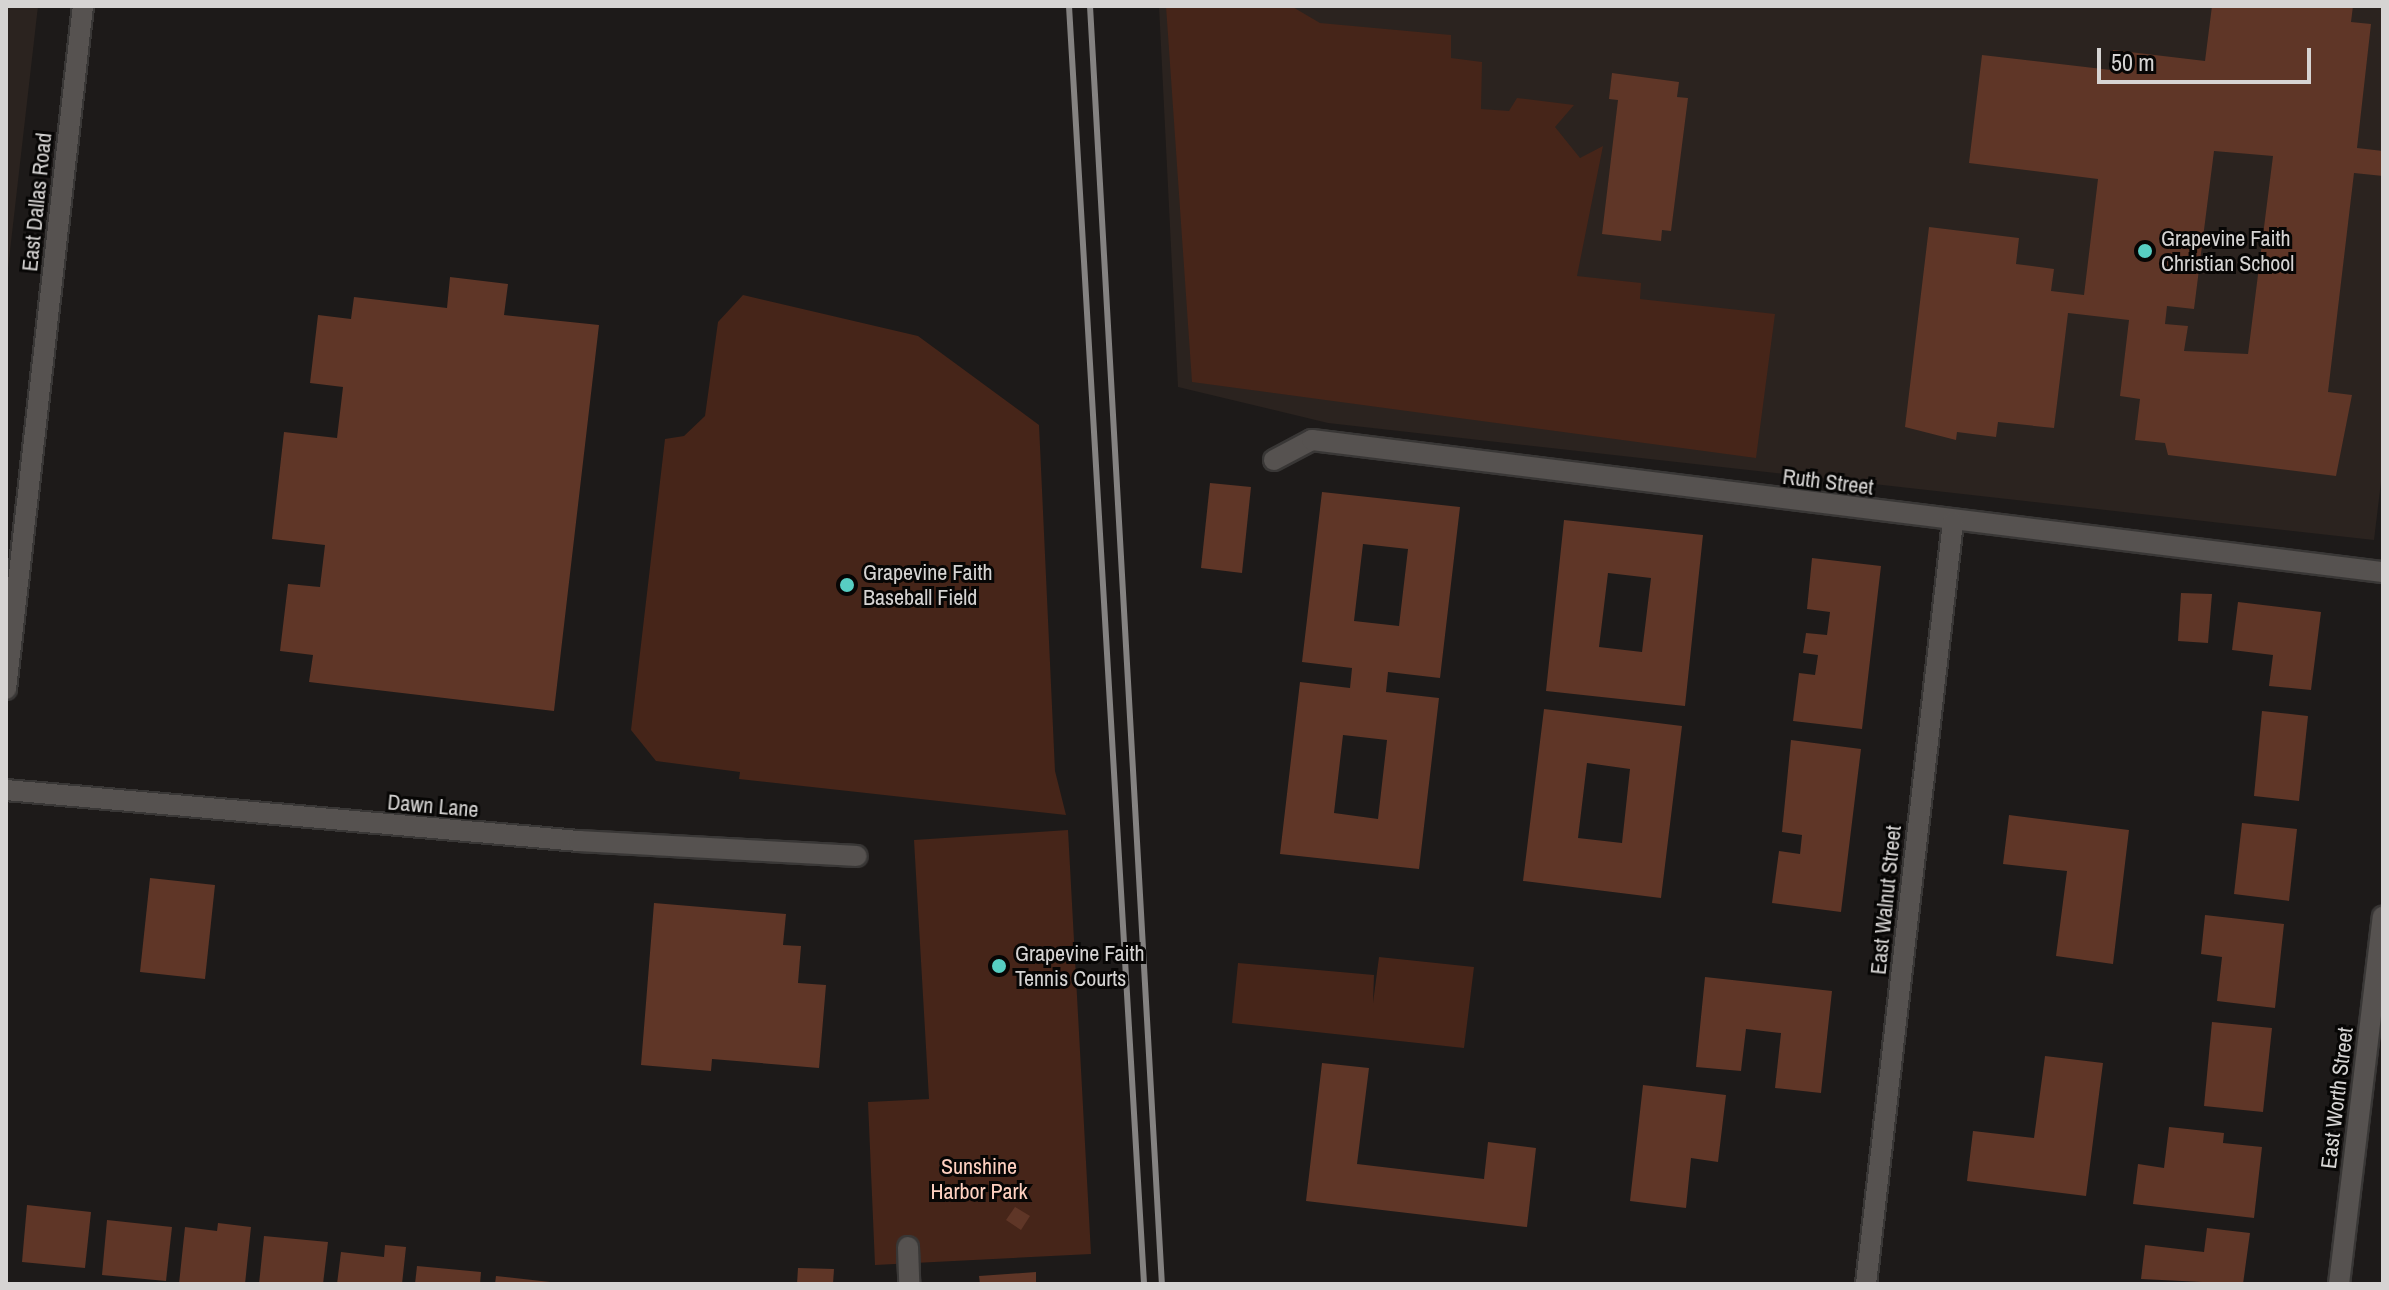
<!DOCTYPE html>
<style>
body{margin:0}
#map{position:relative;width:2389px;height:1290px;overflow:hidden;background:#1d1a19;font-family:"Archivo Narrow",sans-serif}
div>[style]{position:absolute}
.built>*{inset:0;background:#2b231f}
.green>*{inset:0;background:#462519}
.building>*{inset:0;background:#5f3627}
.roads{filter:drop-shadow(2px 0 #393736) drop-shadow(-2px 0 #393736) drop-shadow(0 2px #393736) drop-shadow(0 -2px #393736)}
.street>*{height:20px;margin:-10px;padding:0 10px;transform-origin:10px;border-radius:10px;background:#565250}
.secondary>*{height:20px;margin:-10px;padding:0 10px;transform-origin:10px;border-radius:10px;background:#565250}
.rail>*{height:6px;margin:-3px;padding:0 3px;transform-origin:3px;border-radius:3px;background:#848281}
.dots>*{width:22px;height:22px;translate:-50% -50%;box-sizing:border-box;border:4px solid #070605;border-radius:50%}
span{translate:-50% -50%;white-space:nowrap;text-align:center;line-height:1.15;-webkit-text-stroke:6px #070605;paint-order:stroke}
.street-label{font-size:22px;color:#d6d4d3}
.poi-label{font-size:22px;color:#d6d4d3}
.left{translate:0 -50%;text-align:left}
.park-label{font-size:22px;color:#ffd1c1}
.frame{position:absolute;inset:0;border:8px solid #d6d4d3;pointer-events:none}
.scale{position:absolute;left:2097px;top:48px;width:214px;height:36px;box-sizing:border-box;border:4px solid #d6d4d3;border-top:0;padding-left:10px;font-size:24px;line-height:28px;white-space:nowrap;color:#d6d4d3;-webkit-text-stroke:6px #070605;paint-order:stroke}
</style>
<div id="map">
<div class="built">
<div style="clip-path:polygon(6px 6px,38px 6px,6px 286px)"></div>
<div style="clip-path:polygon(1159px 6px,2383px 6px,2383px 466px,2374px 540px,1328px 423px,1178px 387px)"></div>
</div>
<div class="green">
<div style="clip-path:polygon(1166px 6px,1291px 6px,1320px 23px,1451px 35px,1451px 58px,1482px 62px,1481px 109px,1509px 111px,1517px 98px,1574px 105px,1555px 127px,1580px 158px,1603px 146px,1577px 276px,1641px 283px,1640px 299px,1775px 314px,1756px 458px,1192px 382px)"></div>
<div style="clip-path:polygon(743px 295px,918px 336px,1039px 425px,1055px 771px,1066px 815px,739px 779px,740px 772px,656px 761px,631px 730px,665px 439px,684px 436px,705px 416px,718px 322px)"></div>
<div style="clip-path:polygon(1068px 830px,1091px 1254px,875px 1265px,868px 1102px,929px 1099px,914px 840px)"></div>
<div style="clip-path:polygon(1379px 957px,1474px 967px,1464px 1048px,1232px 1023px,1238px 963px,1374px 975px,1373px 1003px)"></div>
</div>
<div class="building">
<div style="clip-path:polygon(evenodd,2212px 6px,2353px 6px,2351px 22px,2371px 24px,2357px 148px,2383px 151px,2383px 176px,2354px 173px,2328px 392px,2352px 395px,2336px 476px,2168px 455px,2165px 443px,2135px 440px,2140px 399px,2120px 396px,2129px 320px,2068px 313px,2054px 428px,1998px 422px,1996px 437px,1957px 432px,1956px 440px,1905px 427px,1929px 227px,2019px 238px,2016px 264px,2054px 269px,2051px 291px,2084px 295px,2098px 179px,1969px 163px,1982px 55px,2111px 70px,2113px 50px,2205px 61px,2212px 6px,2214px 151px,2273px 156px,2248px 354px,2184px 351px,2188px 326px,2165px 324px,2167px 306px,2194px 309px,2214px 151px)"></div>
<div style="clip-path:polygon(1612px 73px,1679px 82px,1677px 97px,1688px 98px,1671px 231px,1662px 230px,1661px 241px,1602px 234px,1618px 100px,1609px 99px)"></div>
<div style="clip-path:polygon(450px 277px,508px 284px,504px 315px,599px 325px,554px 711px,309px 682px,313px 655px,280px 651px,288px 584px,320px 587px,325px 545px,272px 539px,284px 432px,337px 438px,343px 387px,310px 383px,318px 315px,351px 319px,354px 297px,447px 308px)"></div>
<div style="clip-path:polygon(1210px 483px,1251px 487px,1242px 573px,1201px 568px)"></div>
<div style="clip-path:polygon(evenodd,1322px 492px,1460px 507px,1440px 678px,1388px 672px,1386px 692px,1439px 698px,1419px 869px,1280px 854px,1300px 682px,1350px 688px,1352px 668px,1302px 662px,1322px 492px,1363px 544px,1408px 549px,1399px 626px,1354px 621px,1363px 544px,1322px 492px,1343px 735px,1387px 740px,1378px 819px,1334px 813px,1343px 735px)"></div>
<div style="clip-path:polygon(evenodd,1564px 520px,1703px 535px,1685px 706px,1546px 691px,1564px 520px,1608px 573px,1651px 578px,1642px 652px,1599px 647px,1608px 573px)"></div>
<div style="clip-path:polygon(1812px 558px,1881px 566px,1862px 729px,1793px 721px,1799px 673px,1815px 675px,1818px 655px,1803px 653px,1806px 633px,1827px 635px,1830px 612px,1807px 609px)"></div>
<div style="clip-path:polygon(2181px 593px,2212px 594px,2208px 643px,2178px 641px)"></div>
<div style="clip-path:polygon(2238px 602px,2321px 612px,2311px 690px,2269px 686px,2273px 655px,2232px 650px)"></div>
<div style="clip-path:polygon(evenodd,1544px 709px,1682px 726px,1661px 898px,1523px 881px,1544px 709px,1587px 763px,1630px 769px,1622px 843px,1578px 838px,1587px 763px)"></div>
<div style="clip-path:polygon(2262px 711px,2308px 716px,2299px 801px,2254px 796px)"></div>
<div style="clip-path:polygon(1791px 740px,1861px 749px,1841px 912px,1772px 903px,1779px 851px,1800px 854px,1802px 835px,1782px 832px)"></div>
<div style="clip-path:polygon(2009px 815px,2129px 830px,2113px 964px,2056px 956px,2067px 871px,2003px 864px)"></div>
<div style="clip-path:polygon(2242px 823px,2297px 829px,2289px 901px,2234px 894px)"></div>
<div style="clip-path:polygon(150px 878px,215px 885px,205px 979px,140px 972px)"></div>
<div style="clip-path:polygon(654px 903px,786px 914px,783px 945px,801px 946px,798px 983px,826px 985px,819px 1068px,712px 1059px,711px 1071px,641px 1065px)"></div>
<div style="clip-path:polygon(2205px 915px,2284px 924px,2275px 1008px,2217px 1001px,2222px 957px,2201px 954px)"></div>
<div style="clip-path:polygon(1705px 977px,1832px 991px,1821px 1093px,1775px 1088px,1781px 1033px,1746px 1029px,1741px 1071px,1696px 1067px)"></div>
<div style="clip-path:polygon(2212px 1022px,2272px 1028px,2263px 1112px,2204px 1106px)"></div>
<div style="clip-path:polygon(2045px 1056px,2103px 1063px,2086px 1196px,1967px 1181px,1973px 1131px,2034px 1138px)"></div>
<div style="clip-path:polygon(1322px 1063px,1369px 1068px,1357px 1164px,1484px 1179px,1488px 1142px,1536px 1148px,1527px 1227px,1306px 1201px)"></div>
<div style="clip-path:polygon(1643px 1085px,1726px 1095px,1718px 1162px,1691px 1158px,1686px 1208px,1630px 1201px)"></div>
<div style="clip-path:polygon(2169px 1127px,2224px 1133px,2223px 1143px,2262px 1147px,2254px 1218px,2133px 1204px,2138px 1164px,2164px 1168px)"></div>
<div style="clip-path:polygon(27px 1205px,91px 1212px,85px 1268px,22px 1262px)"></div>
<div style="clip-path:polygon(1015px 1207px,1030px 1216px,1021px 1230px,1006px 1220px)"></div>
<div style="clip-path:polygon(107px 1220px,172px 1227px,166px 1281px,102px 1275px)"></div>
<div style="clip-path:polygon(218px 1223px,251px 1227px,245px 1284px,179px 1284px,185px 1227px,217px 1231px)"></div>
<div style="clip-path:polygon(2207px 1228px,2250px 1233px,2243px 1284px,2141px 1279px,2145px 1245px,2204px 1252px)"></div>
<div style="clip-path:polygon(264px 1236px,328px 1242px,323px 1284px,259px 1284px)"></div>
<div style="clip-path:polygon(385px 1245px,406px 1247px,402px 1284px,337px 1284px,341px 1252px,384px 1257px)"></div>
<div style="clip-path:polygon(417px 1266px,481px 1272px,480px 1284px,415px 1284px)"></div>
<div style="clip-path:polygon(798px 1268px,834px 1269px,833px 1284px,797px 1284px)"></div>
<div style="clip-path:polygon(1036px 1272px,1036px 1284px,980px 1284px,979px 1276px)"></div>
<div style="clip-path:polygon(496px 1276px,550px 1282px,550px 1284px,495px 1284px)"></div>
</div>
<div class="roads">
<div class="street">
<div style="left:1274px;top:460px;width:43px;rotate:-27.8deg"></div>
<div style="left:1312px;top:440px;width:1079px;rotate:7.03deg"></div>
<div style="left:6px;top:790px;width:575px;rotate:5.09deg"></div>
<div style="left:579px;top:841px;width:278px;rotate:3.1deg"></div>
<div style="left:908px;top:1247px;width:37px;rotate:88deg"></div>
<div style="left:1866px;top:1284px;width:767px;rotate:-83.49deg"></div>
<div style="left:2339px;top:1284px;width:370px;rotate:-83.2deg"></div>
</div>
<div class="secondary">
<div style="left:6px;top:689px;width:687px;rotate:-83.57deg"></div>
</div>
</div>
<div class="rail">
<div style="left:1069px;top:6px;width:1280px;rotate:86.64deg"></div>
<div style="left:1090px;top:6px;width:1280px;rotate:86.78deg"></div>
</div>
<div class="dots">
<div style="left:2145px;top:251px;background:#57cec2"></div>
<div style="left:847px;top:585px;background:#57cec2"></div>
<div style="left:999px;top:966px;background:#57cec2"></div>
</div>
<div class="street-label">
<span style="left:37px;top:202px;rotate:-84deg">East Dallas Road</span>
<span style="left:1828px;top:482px;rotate:7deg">Ruth Street</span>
<span style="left:433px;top:806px;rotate:5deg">Dawn Lane</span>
<span style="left:1886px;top:900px;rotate:-84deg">East Walnut Street</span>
<span style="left:2337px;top:1098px;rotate:-83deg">East Worth Street</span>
</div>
<div class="poi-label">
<span class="left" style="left:2161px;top:251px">Grapevine Faith<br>Christian School</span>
<span class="left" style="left:863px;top:585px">Grapevine Faith<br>Baseball Field</span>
<span class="left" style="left:1015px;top:966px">Grapevine Faith<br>Tennis Courts</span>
</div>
<div class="park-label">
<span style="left:979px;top:1179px">Sunshine<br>Harbor Park</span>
</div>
<div class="frame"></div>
<div class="scale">50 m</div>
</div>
